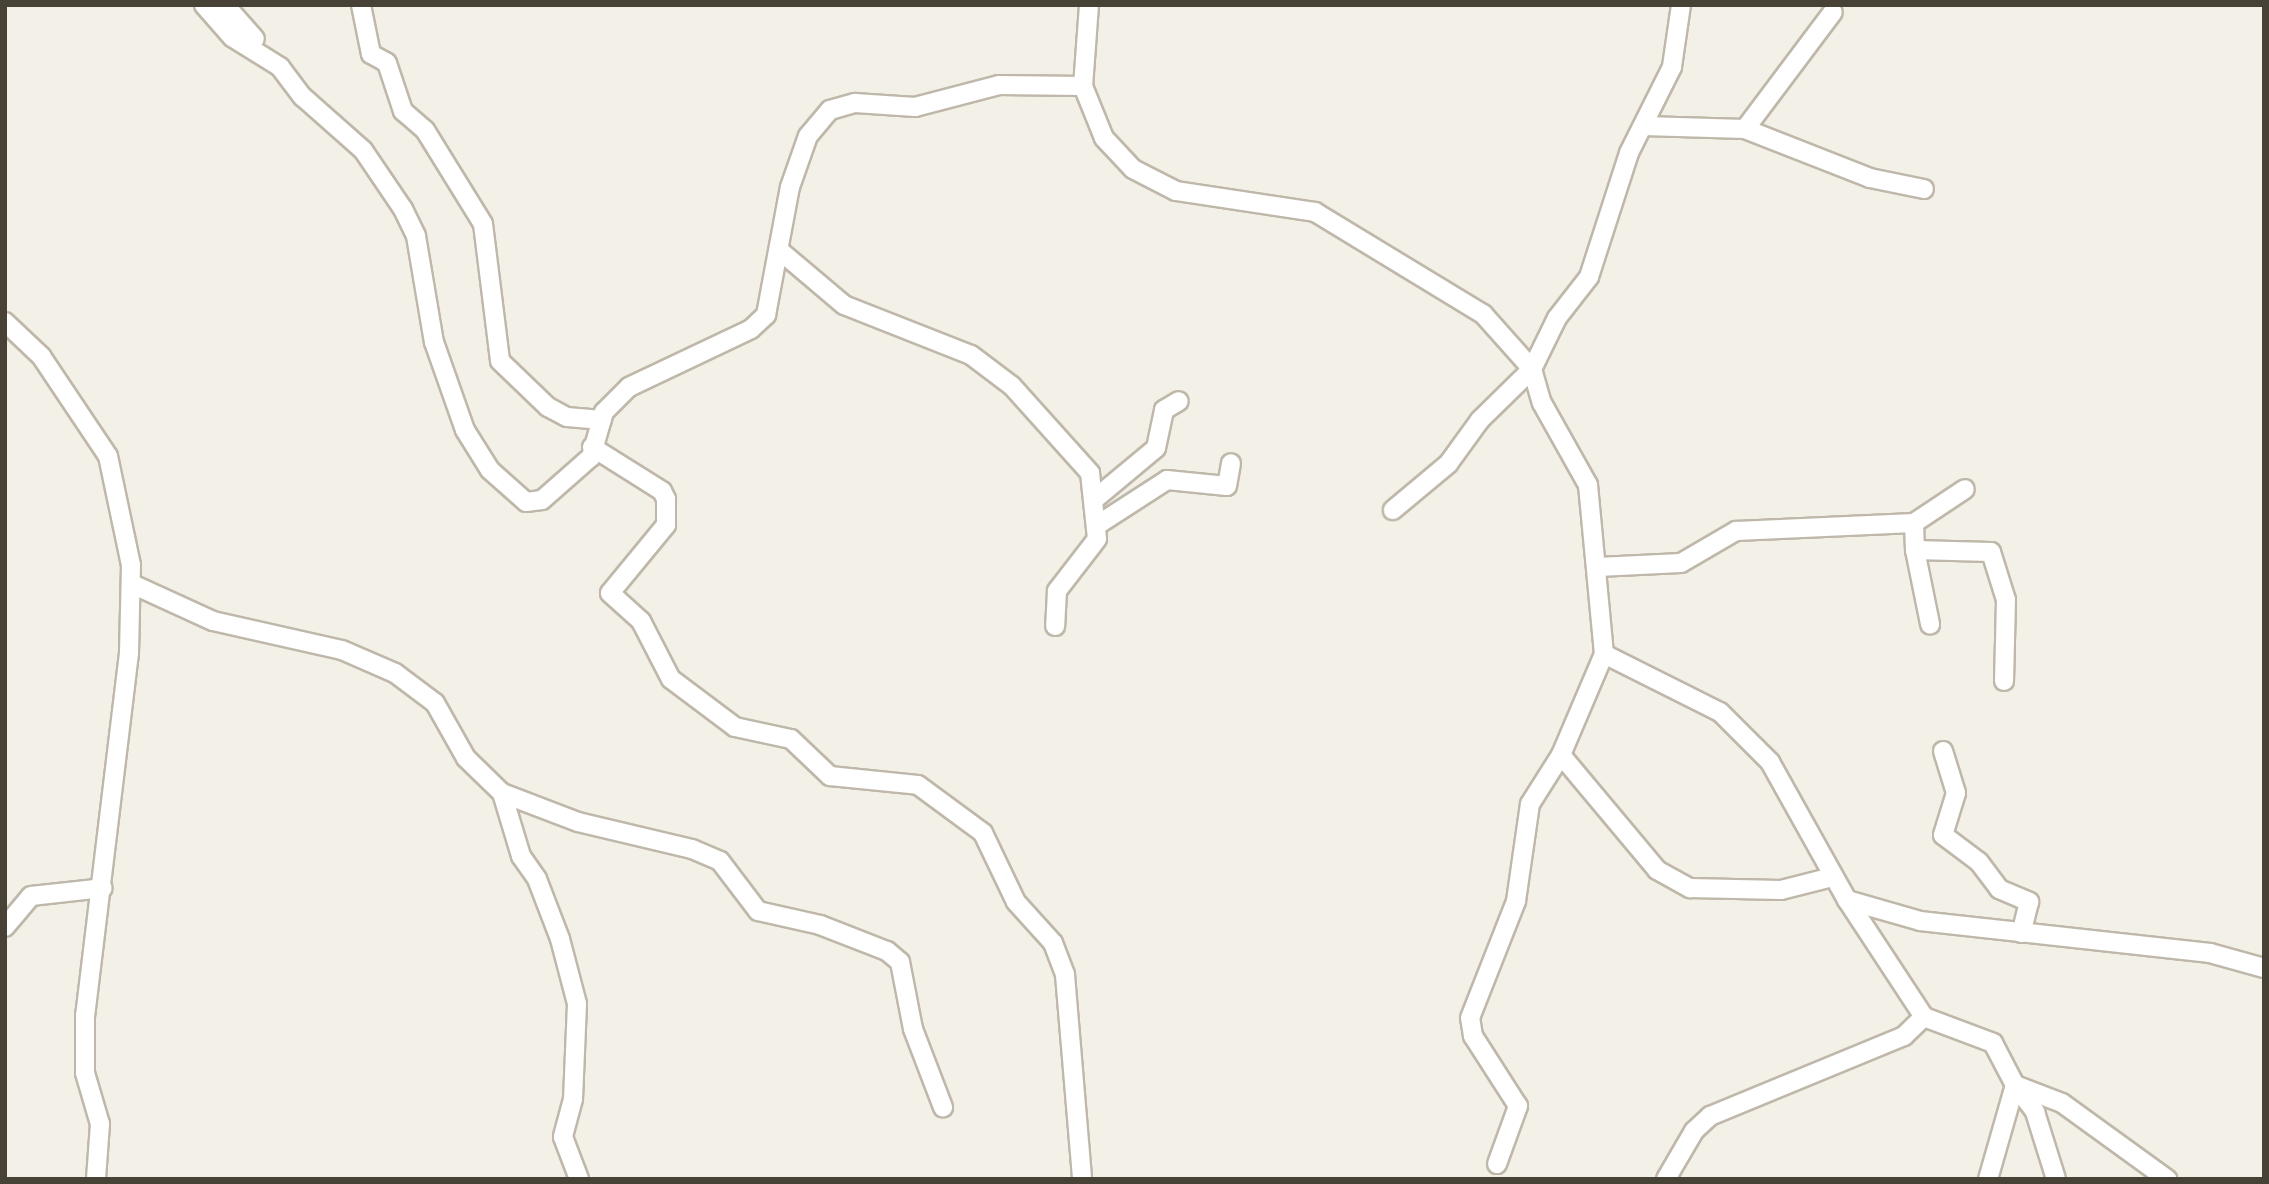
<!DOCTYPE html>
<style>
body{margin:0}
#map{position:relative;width:2269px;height:1184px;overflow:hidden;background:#f3f0e7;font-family:"Exo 2",sans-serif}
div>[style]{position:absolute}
.roads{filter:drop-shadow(2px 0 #bfb8aa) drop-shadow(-2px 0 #bfb8aa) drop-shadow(0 2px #bfb8aa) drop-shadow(0 -2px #bfb8aa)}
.street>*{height:18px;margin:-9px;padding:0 9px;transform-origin:9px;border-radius:9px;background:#fff}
span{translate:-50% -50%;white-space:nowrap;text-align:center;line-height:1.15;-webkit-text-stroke:5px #fff;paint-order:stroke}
.frame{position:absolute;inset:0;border:7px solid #474136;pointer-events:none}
</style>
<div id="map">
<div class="roads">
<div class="street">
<div style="left:204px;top:5px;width:43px;rotate:48.8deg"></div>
<div style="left:232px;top:37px;width:57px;rotate:32deg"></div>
<div style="left:280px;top:67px;width:38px;rotate:53deg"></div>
<div style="left:303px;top:97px;width:80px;rotate:41.5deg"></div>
<div style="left:363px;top:150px;width:71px;rotate:55.9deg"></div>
<div style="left:403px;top:209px;width:30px;rotate:64deg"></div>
<div style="left:416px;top:236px;width:108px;rotate:80.4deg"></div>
<div style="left:434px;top:342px;width:93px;rotate:70.6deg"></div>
<div style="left:465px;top:430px;width:47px;rotate:58deg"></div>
<div style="left:490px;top:470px;width:48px;rotate:41.6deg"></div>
<div style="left:526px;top:502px;width:16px;rotate:-7deg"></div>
<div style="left:542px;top:500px;width:65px;rotate:-41.3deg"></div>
<div style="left:591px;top:457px;width:47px;rotate:-73.9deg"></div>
<div style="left:604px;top:412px;width:35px;rotate:-45deg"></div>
<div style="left:629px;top:387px;width:135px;rotate:-25.4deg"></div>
<div style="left:751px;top:329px;width:21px;rotate:-43deg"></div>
<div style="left:766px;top:315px;width:130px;rotate:-79.4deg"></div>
<div style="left:790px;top:187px;width:54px;rotate:-70.6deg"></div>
<div style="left:808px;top:136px;width:34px;rotate:-50deg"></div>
<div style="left:830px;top:110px;width:26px;rotate:-16deg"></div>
<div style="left:855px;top:103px;width:60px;rotate:3.8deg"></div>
<div style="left:915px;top:107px;width:87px;rotate:-14.7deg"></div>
<div style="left:999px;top:85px;width:84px;rotate:0.7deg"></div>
<div style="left:225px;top:5px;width:45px;rotate:48.6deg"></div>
<div style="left:361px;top:5px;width:50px;rotate:78.5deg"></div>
<div style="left:371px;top:54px;width:18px;rotate:29deg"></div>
<div style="left:387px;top:63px;width:51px;rotate:71.6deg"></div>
<div style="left:403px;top:111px;width:29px;rotate:41deg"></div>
<div style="left:425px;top:130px;width:110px;rotate:58.3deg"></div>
<div style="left:483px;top:224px;width:138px;rotate:82.9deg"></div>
<div style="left:500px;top:361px;width:66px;rotate:43.8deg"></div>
<div style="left:548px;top:407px;width:21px;rotate:28deg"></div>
<div style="left:567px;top:417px;width:35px;rotate:5deg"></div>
<div style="left:1089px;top:5px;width:81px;rotate:94.2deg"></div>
<div style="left:1083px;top:86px;width:56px;rotate:68deg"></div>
<div style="left:1104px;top:138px;width:42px;rotate:46.9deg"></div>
<div style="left:1133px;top:169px;width:48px;rotate:27.1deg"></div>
<div style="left:1176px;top:191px;width:141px;rotate:8.6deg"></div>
<div style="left:1315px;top:212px;width:197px;rotate:31.3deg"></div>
<div style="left:1483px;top:314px;width:74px;rotate:48.3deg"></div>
<div style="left:1532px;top:369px;width:73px;rotate:135.6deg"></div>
<div style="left:1480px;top:420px;width:54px;rotate:126deg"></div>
<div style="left:1448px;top:464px;width:72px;rotate:140.1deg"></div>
<div style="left:1681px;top:5px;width:63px;rotate:98.3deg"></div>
<div style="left:1672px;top:67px;width:96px;rotate:116.6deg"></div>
<div style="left:1629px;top:153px;width:130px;rotate:107.9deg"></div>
<div style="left:1589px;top:277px;width:52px;rotate:128deg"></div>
<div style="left:1557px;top:318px;width:57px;rotate:116.1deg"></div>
<div style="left:1532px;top:369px;width:35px;rotate:74deg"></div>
<div style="left:1542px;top:403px;width:94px;rotate:60.7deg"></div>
<div style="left:1588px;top:485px;width:170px;rotate:84.6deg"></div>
<div style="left:1604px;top:654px;width:130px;rotate:26.6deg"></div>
<div style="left:1720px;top:712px;width:71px;rotate:45deg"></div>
<div style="left:1770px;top:762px;width:158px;rotate:60.8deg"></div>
<div style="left:1847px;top:900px;width:76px;rotate:16deg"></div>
<div style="left:1920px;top:921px;width:292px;rotate:6.3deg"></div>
<div style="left:2210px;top:953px;width:56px;rotate:15.5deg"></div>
<div style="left:1644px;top:126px;width:101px;rotate:1.7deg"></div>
<div style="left:1745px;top:129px;width:134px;rotate:21.4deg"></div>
<div style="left:1870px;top:178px;width:55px;rotate:11.5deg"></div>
<div style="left:1745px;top:129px;width:146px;rotate:-53.1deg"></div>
<div style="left:779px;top:250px;width:85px;rotate:40.2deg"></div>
<div style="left:844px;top:305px;width:136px;rotate:21.5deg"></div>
<div style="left:971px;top:355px;width:51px;rotate:37.1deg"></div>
<div style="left:1012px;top:386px;width:117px;rotate:48.1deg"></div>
<div style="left:1090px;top:473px;width:66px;rotate:83.9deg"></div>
<div style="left:1097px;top:539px;width:66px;rotate:127.6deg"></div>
<div style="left:1057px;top:591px;width:35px;rotate:93deg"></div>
<div style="left:5px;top:322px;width:50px;rotate:43.4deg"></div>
<div style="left:41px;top:356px;width:120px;rotate:56.2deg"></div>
<div style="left:108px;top:456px;width:111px;rotate:78.1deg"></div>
<div style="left:131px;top:565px;width:88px;rotate:91.3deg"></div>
<div style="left:129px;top:653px;width:365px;rotate:96.9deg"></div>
<div style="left:85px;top:1015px;width:58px;rotate:90deg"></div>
<div style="left:85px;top:1073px;width:53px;rotate:73.6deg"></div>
<div style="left:100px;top:1124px;width:55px;rotate:94.2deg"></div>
<div style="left:592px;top:447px;width:83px;rotate:32.2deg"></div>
<div style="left:662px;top:491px;width:9px;rotate:63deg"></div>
<div style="left:666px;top:499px;width:26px;rotate:90deg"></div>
<div style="left:666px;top:525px;width:88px;rotate:129.5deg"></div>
<div style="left:610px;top:593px;width:42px;rotate:42.1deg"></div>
<div style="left:641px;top:621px;width:65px;rotate:62.7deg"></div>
<div style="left:671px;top:679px;width:80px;rotate:36.9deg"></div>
<div style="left:735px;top:727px;width:57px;rotate:12.1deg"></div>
<div style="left:791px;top:739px;width:54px;rotate:43.5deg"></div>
<div style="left:830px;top:776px;width:88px;rotate:5.8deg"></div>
<div style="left:918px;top:785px;width:81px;rotate:36.4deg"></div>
<div style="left:983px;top:833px;width:76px;rotate:64.4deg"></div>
<div style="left:1016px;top:902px;width:55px;rotate:47.9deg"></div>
<div style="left:1053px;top:943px;width:34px;rotate:69deg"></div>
<div style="left:1065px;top:975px;width:205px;rotate:85.2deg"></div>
<div style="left:1096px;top:498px;width:78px;rotate:-39.8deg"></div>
<div style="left:1156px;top:448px;width:39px;rotate:-78deg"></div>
<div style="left:1164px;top:410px;width:17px;rotate:-31deg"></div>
<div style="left:1914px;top:523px;width:61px;rotate:-33.7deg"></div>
<div style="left:1099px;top:524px;width:81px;rotate:-32.9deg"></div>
<div style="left:1167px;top:480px;width:60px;rotate:5.7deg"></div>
<div style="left:1227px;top:486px;width:23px;rotate:-80deg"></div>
<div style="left:1915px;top:550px;width:76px;rotate:78.5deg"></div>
<div style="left:1598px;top:567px;width:83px;rotate:-2.8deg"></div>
<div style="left:1681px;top:563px;width:64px;rotate:-30.2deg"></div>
<div style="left:1736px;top:531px;width:178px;rotate:-2.6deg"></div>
<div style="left:1914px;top:523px;width:27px;rotate:88deg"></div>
<div style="left:1915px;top:550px;width:76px;rotate:1.5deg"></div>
<div style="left:1991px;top:552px;width:50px;rotate:72.6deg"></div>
<div style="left:2006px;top:600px;width:81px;rotate:91.4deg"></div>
<div style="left:132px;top:584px;width:89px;rotate:24.6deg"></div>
<div style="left:213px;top:621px;width:132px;rotate:12.7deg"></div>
<div style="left:342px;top:650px;width:58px;rotate:23.5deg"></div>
<div style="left:395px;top:673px;width:50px;rotate:36.9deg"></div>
<div style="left:435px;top:703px;width:63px;rotate:60.6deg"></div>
<div style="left:466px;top:758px;width:50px;rotate:44.2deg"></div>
<div style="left:502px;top:793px;width:81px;rotate:20.9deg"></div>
<div style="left:578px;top:822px;width:117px;rotate:13.3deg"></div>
<div style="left:692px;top:849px;width:30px;rotate:23deg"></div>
<div style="left:720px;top:861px;width:63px;rotate:52.8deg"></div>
<div style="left:758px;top:911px;width:64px;rotate:12.7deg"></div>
<div style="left:820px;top:925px;width:72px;rotate:21.2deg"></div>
<div style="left:887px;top:951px;width:17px;rotate:40deg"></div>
<div style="left:900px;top:962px;width:68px;rotate:79deg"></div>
<div style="left:913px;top:1029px;width:84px;rotate:69deg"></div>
<div style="left:1604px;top:654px;width:110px;rotate:113.1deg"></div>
<div style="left:1561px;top:755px;width:150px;rotate:50.1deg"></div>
<div style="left:1657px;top:870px;width:38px;rotate:29deg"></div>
<div style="left:1690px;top:888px;width:91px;rotate:1.3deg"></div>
<div style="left:1781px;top:890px;width:53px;rotate:-14.3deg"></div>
<div style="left:1943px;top:751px;width:44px;rotate:72.8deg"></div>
<div style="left:1956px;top:793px;width:44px;rotate:107.2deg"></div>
<div style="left:1943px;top:835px;width:45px;rotate:36.9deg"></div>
<div style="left:1979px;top:862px;width:34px;rotate:53deg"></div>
<div style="left:1999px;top:889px;width:33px;rotate:23deg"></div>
<div style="left:2029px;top:902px;width:32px;rotate:104deg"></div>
<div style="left:502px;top:793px;width:66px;rotate:73.2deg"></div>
<div style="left:521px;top:856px;width:28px;rotate:55deg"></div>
<div style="left:537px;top:879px;width:64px;rotate:69deg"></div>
<div style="left:560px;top:939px;width:67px;rotate:75.3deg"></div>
<div style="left:577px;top:1004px;width:95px;rotate:92.4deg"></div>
<div style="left:573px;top:1099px;width:39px;rotate:105deg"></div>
<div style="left:563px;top:1137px;width:45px;rotate:69.1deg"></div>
<div style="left:5px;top:927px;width:40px;rotate:-50deg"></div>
<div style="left:31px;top:896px;width:72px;rotate:-6.3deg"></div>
<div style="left:1924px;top:1017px;width:74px;rotate:20.6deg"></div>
<div style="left:1993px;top:1043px;width:47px;rotate:62.4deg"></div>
<div style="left:2015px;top:1085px;width:98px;rotate:106deg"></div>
<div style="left:2015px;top:1085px;width:50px;rotate:21deg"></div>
<div style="left:2062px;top:1103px;width:130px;rotate:35.9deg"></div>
<div style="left:2015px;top:1085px;width:34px;rotate:53deg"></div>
<div style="left:2035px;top:1112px;width:70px;rotate:72.6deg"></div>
<div style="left:1497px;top:1164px;width:62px;rotate:-70.1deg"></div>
<div style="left:1518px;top:1106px;width:83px;rotate:-122.7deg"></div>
<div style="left:1473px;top:1036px;width:18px;rotate:-99deg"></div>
<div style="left:1470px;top:1018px;width:126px;rotate:-68.5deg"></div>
<div style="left:1516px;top:901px;width:98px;rotate:-81.8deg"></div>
<div style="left:1530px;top:804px;width:58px;rotate:-57.7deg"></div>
<div style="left:1666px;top:1179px;width:56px;rotate:-59.7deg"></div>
<div style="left:1694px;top:1131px;width:22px;rotate:-43deg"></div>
<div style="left:1710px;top:1116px;width:210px;rotate:-22.4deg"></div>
<div style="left:1904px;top:1036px;width:28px;rotate:-44deg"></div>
<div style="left:1924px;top:1017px;width:140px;rotate:-123.3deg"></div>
</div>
</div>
<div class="frame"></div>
</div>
